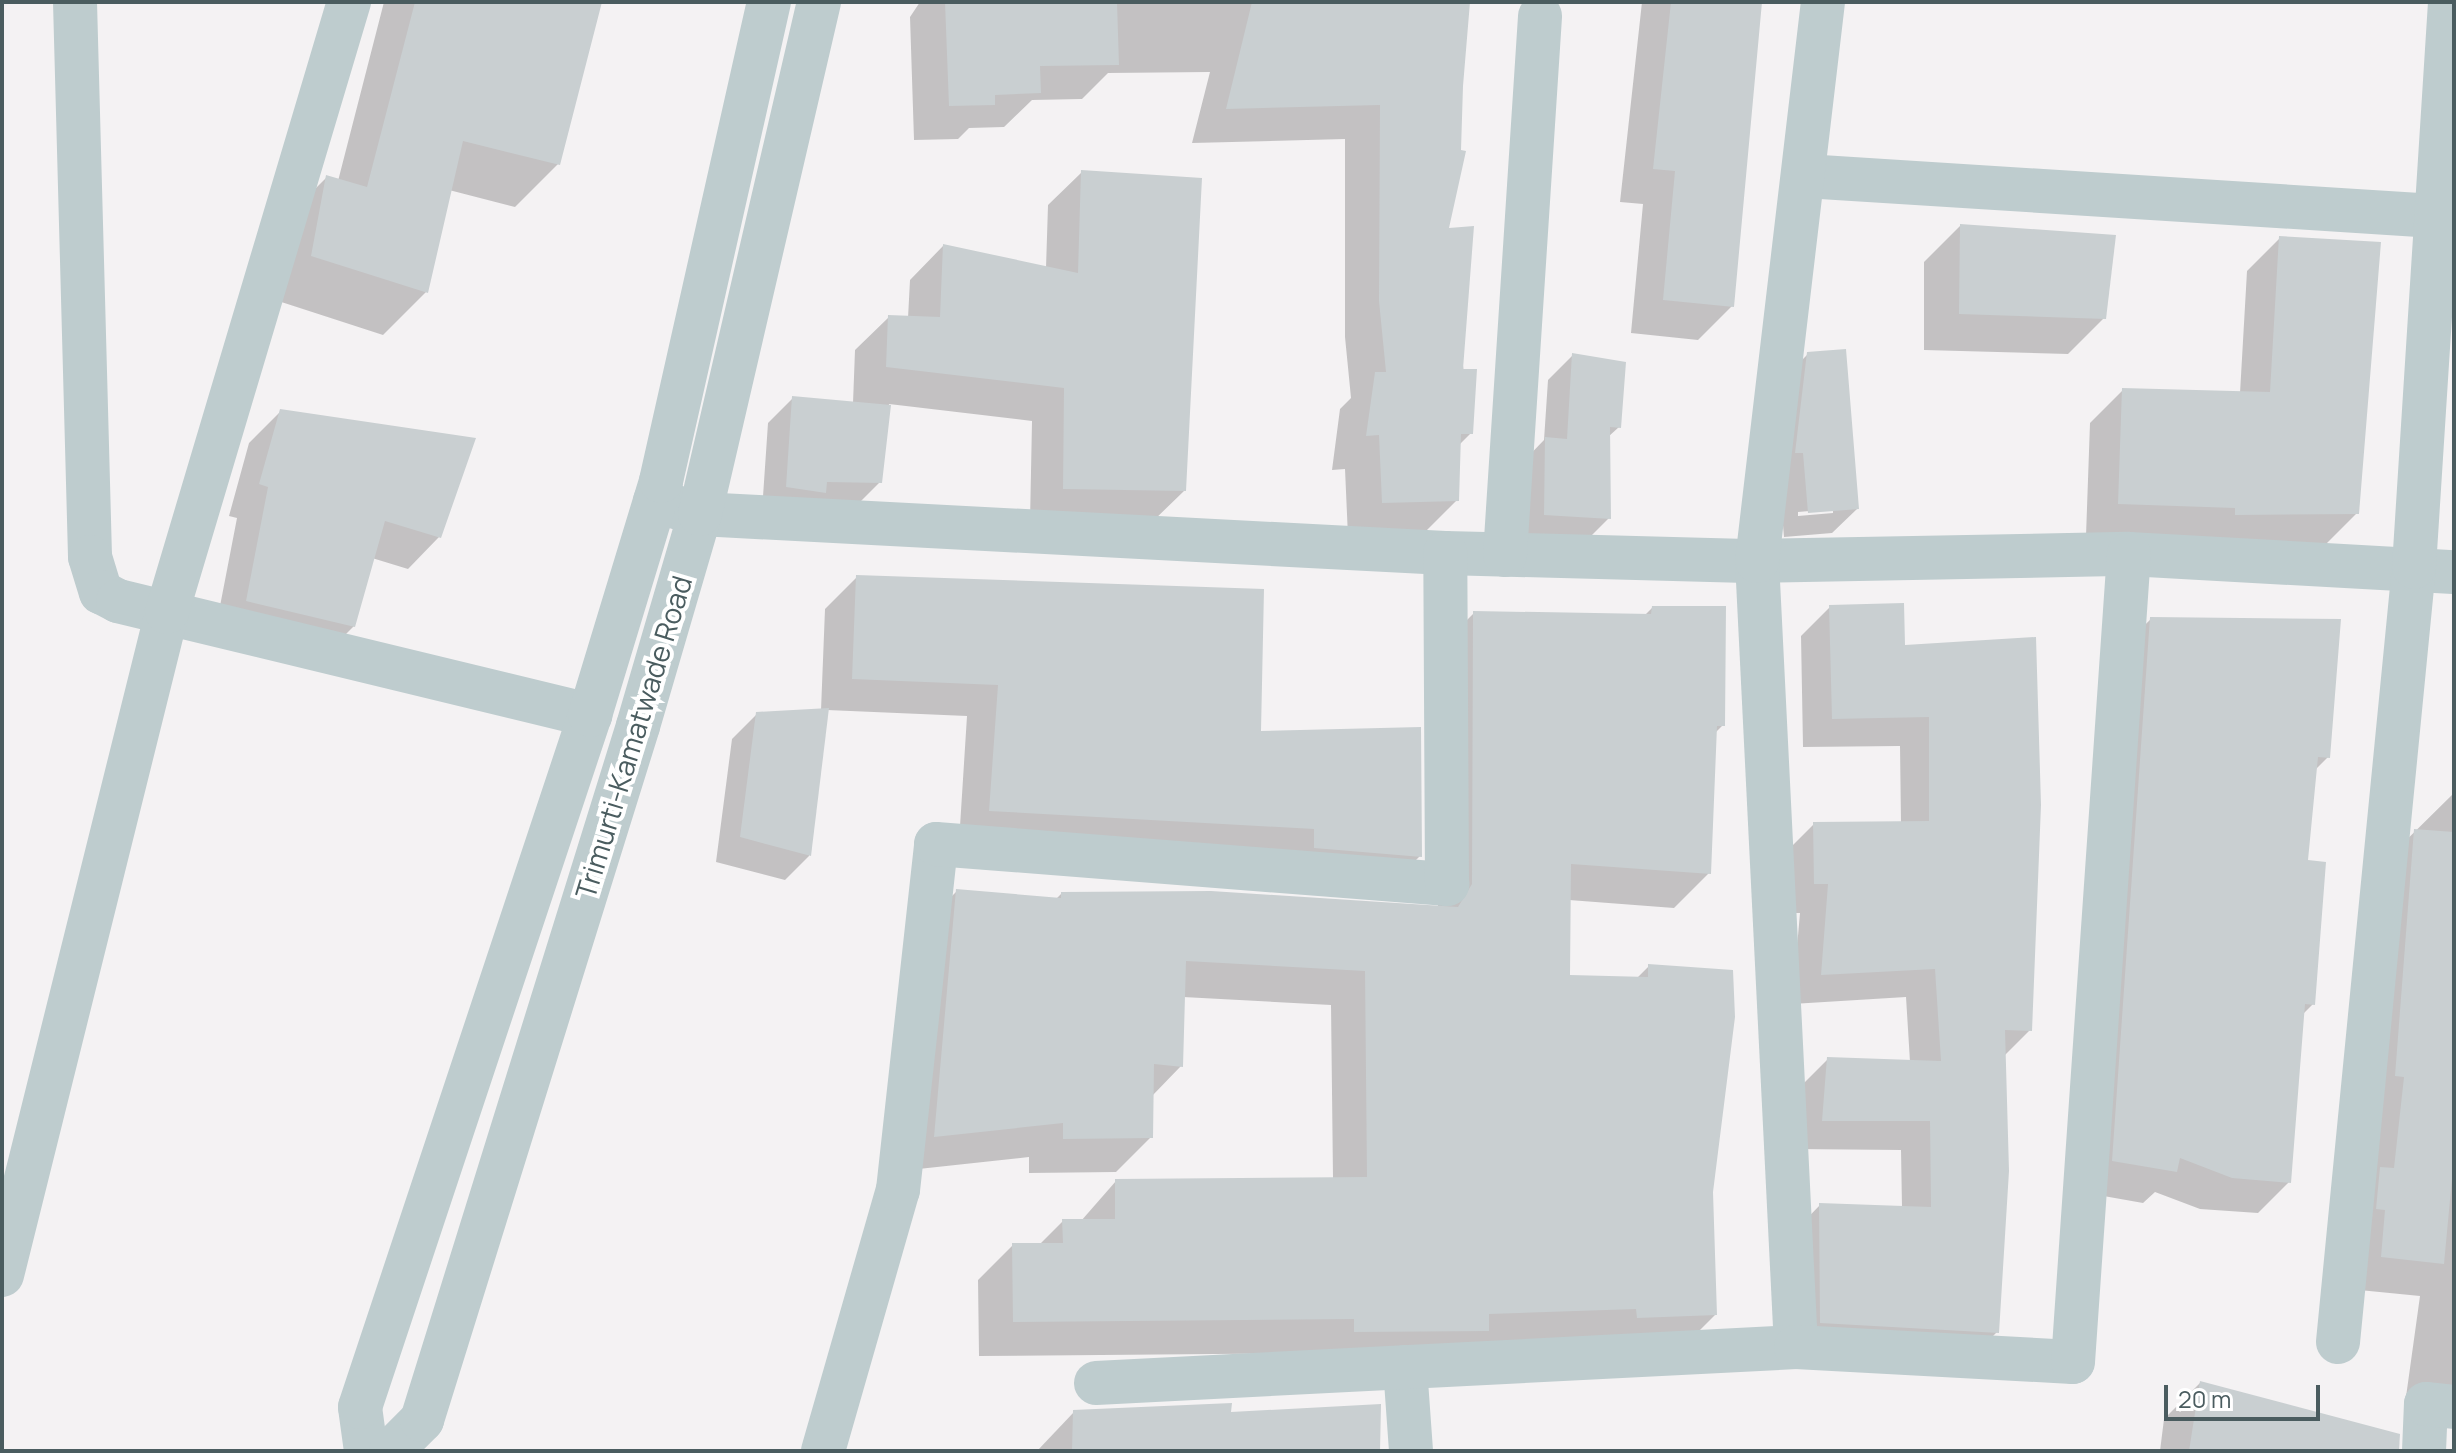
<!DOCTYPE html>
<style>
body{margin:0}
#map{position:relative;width:2456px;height:1453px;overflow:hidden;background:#f4f2f3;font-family:Manrope,sans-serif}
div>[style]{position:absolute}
.shadow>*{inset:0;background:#0003}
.building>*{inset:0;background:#c9cfd1}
.minor>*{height:44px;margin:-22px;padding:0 22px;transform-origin:22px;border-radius:22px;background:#beccce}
span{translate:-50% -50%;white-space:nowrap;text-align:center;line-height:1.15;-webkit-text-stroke:8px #fff;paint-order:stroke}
.street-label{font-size:28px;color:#4a5c5f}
.frame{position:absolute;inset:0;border:4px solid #4a5c5f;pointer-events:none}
.scale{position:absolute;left:2164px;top:1385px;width:156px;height:36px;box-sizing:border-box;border:4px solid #4a5c5f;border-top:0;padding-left:10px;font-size:24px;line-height:28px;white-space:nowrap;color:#4a5c5f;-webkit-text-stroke:6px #fff;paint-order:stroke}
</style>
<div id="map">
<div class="shadow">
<div style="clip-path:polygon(384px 2px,600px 2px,558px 164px,515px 207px,449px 190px,426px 292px,383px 335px,269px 298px,284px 220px,327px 177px,338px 181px)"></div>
<div style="clip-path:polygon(920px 2px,1468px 2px,1447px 230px,1471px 433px,1459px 445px,1457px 500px,1422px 535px,1348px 537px,1345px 469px,1332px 470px,1340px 409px,1351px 398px,1345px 337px,1345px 139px,1192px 143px,1210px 72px,1108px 73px,1082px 99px,1032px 100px,1004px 127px,969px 128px,958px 139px,914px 140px,910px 17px)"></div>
<div style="clip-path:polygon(1642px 2px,1760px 2px,1732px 306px,1698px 340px,1631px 333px,1643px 204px,1620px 202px)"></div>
<div style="clip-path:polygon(1082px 172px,1184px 491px,1150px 524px,1030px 522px,1032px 421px,889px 404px,880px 482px,855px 507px,762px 511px,768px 423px,793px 398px,853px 403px,855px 350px,889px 317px,908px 318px,910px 280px,943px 246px,1046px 268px,1048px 205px)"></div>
<div style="clip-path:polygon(1960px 226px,2104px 318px,2068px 354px,1924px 350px,1924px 262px)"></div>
<div style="clip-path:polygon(2280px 238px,2357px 513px,2324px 546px,2086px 536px,2090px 423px,2123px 390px,2240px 393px,2247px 271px)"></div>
<div style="clip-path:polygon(evenodd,1808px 354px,1857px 509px,1832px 533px,1784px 537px,1779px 477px,1783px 379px,1808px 354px,1833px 509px,1833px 513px,1798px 516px,1798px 512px,1833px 509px)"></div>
<div style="clip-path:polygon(1573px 355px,1619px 427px,1608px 437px,1609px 518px,1584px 543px,1520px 539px,1521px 464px,1544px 440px,1548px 380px)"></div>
<div style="clip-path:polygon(281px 411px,439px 537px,408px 569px,372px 558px,354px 626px,322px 658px,215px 632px,237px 518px,229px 516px,249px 443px)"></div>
<div style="clip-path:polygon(857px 577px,1259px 733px,1420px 856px,1388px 888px,959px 842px,967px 716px,827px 710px,809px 856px,785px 880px,716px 862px,732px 739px,757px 714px,821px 710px,825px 609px)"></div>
<div style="clip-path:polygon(1830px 607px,1903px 648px,2034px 639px,2030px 1030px,2003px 1057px,1997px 1332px,1968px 1361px,1791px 1352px,1791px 1235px,1820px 1205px,1902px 1208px,1901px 1150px,1794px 1149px,1799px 1088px,1828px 1059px,1910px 1062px,1906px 997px,1792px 1004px,1800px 913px,1785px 913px,1785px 853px,1814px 824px,1901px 823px,1900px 746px,1803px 747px,1801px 636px)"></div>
<div style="clip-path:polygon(1652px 608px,1723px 725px,1715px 733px,1709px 873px,1674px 908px,1569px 900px,1568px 977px,1637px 978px,1649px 966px,1711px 1192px,1715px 1315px,1680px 1350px,979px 1356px,978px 1280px,1013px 1245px,1039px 1245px,1063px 1221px,1081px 1221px,1116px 1181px,1333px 1179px,1331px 1005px,1183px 997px,1181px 1066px,1152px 1096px,1151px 1137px,1116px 1172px,1029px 1173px,1029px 1157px,900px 1171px,922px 926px,957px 891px,1056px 899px,1061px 894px,1438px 907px,1439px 648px,1474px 613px,1644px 616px)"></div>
<div style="clip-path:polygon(2151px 619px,2328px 757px,2314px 771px,2306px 862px,2313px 1004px,2302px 1015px,2289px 1182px,2258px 1213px,2200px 1209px,2155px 1192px,2143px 1203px,2081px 1192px,2119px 650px)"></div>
<div style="clip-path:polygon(2454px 793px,2454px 1411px,2405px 1404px,2420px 1296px,2349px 1289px,2383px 863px)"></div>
<div style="clip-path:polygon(2200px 1383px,2342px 1451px,2160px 1451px,2164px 1419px)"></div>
<div style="clip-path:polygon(1074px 1412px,1229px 1414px,1372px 1451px,1037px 1451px)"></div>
</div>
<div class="building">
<div style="clip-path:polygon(415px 2px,602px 2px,560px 165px,463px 141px,428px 293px,311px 256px,326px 175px,367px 187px)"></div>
<div style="clip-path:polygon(945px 2px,1117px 2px,1119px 65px,1040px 66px,1041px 93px,995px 95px,995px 105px,949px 106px)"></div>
<div style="clip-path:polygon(1252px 2px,1470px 2px,1463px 86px,1461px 150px,1466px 151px,1449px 228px,1474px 226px,1463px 369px,1477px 369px,1473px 434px,1461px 434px,1459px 501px,1382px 503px,1379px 435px,1366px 436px,1375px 372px,1386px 372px,1379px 301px,1380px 105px,1226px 109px)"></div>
<div style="clip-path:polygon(1671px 2px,1762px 2px,1734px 307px,1663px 300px,1675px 171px,1653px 169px)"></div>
<div style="clip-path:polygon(1081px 170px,1202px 178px,1186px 491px,1063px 489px,1064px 388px,886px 367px,888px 315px,940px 317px,943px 244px,1078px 273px)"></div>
<div style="clip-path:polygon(1960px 224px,2116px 235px,2106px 319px,1959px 314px)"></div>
<div style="clip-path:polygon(2279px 236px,2381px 242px,2359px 514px,2235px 515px,2235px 508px,2118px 504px,2122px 388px,2270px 392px)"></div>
<div style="clip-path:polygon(1846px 349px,1859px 509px,1808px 513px,1803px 453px,1795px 453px,1807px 352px)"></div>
<div style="clip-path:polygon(1572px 353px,1626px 362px,1621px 428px,1610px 427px,1611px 519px,1544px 515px,1545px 437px,1567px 439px)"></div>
<div style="clip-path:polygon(792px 396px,891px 405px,882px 483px,827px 482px,826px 493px,786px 487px)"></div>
<div style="clip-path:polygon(280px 409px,476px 438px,441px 538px,385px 521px,355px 627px,246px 601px,268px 487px,259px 484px)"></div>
<div style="clip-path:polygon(856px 575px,1264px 589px,1261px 731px,1421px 727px,1422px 857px,1314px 848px,1314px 829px,989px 811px,998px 685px,852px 679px)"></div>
<div style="clip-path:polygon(1904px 603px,1905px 645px,2036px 637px,2041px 805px,2032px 1031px,2005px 1030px,2009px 1171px,1999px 1333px,1820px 1323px,1819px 1203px,1931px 1207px,1930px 1121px,1822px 1121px,1827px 1057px,1941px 1061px,1935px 969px,1821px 975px,1828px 884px,1814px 884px,1813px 822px,1929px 821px,1929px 717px,1832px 719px,1829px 605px)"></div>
<div style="clip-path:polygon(1652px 606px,1726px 606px,1725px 726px,1717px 726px,1711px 874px,1571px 864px,1570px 975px,1648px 977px,1648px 964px,1733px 970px,1735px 1017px,1713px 1192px,1717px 1315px,1637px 1318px,1636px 1309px,1489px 1314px,1489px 1331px,1354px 1332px,1354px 1319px,1013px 1322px,1012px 1243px,1063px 1243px,1062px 1219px,1115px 1219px,1115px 1179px,1367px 1177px,1365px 971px,1186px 961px,1183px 1067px,1154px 1064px,1153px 1138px,1063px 1139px,1063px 1123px,934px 1137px,956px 889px,1061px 898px,1061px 892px,1211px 891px,1458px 907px,1472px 884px,1473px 611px,1651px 614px)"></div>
<div style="clip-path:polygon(2150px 617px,2341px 619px,2330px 758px,2318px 757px,2308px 860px,2326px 862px,2315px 1005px,2305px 1004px,2291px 1183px,2232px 1178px,2180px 1158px,2177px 1172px,2112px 1161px)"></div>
<div style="clip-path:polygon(829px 708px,811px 856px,740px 837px,756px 712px)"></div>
<div style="clip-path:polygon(2414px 829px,2454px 832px,2454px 1157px,2444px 1264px,2381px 1257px,2385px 1210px,2376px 1209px,2380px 1167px,2394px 1168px,2404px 1077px,2395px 1076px)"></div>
<div style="clip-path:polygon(2200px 1381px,2400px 1434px,2399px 1451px,2189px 1451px)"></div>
<div style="clip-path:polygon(1232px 1403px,1231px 1412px,1381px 1404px,1380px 1451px,1072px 1451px,1073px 1410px)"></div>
</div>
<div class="minor">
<div style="left:75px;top:2px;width:555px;rotate:88.45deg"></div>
<div style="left:90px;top:557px;width:37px;rotate:73deg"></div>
<div style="left:101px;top:592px;width:19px;rotate:28deg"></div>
<div style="left:118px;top:601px;width:486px;rotate:13.6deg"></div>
<div style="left:1805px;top:176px;width:631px;rotate:3.63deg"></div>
<div style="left:655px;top:501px;width:47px;rotate:16.1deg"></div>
<div style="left:700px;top:514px;width:746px;rotate:3deg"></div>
<div style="left:1445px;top:553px;width:312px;rotate:1.5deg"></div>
<div style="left:1757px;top:561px;width:372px;rotate:-1.1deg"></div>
<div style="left:2129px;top:554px;width:325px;rotate:3.2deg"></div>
<div style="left:1505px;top:555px;width:540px;rotate:-86.28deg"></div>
<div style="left:2px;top:1275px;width:683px;rotate:-76.02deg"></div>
<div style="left:167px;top:612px;width:637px;rotate:-73.39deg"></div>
<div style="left:2338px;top:1342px;width:779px;rotate:-84.4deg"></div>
<div style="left:2414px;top:567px;width:566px;rotate:-86.35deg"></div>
<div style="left:1796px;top:1347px;width:787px;rotate:-92.84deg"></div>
<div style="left:1757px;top:561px;width:563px;rotate:-83.27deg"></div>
<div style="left:1405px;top:1367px;width:84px;rotate:85.9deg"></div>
<div style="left:1096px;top:1383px;width:701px;rotate:-2.94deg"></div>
<div style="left:1796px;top:1347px;width:277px;rotate:3.1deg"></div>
<div style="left:2073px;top:1362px;width:810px;rotate:-86.04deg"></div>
<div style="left:366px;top:1451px;width:44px;rotate:-97.8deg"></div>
<div style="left:360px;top:1407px;width:729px;rotate:-71.61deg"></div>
<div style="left:590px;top:715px;width:245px;rotate:-73.1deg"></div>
<div style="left:661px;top:481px;width:491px;rotate:-77.3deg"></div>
<div style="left:391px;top:1451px;width:44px;rotate:-45deg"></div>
<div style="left:422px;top:1420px;width:727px;rotate:-72.71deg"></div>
<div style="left:638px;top:726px;width:221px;rotate:-73.7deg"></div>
<div style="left:700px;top:514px;width:526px;rotate:-76.92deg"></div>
<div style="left:823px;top:1451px;width:272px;rotate:-74deg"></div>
<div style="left:898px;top:1190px;width:348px;rotate:-83.7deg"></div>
<div style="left:936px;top:844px;width:513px;rotate:4.48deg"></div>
<div style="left:1447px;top:884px;width:331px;rotate:-90.3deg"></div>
<div style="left:2424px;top:1451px;width:47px;rotate:-87.6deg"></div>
<div style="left:2426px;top:1404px;width:28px;rotate:6deg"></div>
</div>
<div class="street-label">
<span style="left:633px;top:737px;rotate:-73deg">Trimurti-Kamatwade Road</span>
</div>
<div class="frame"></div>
<div class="scale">20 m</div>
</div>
